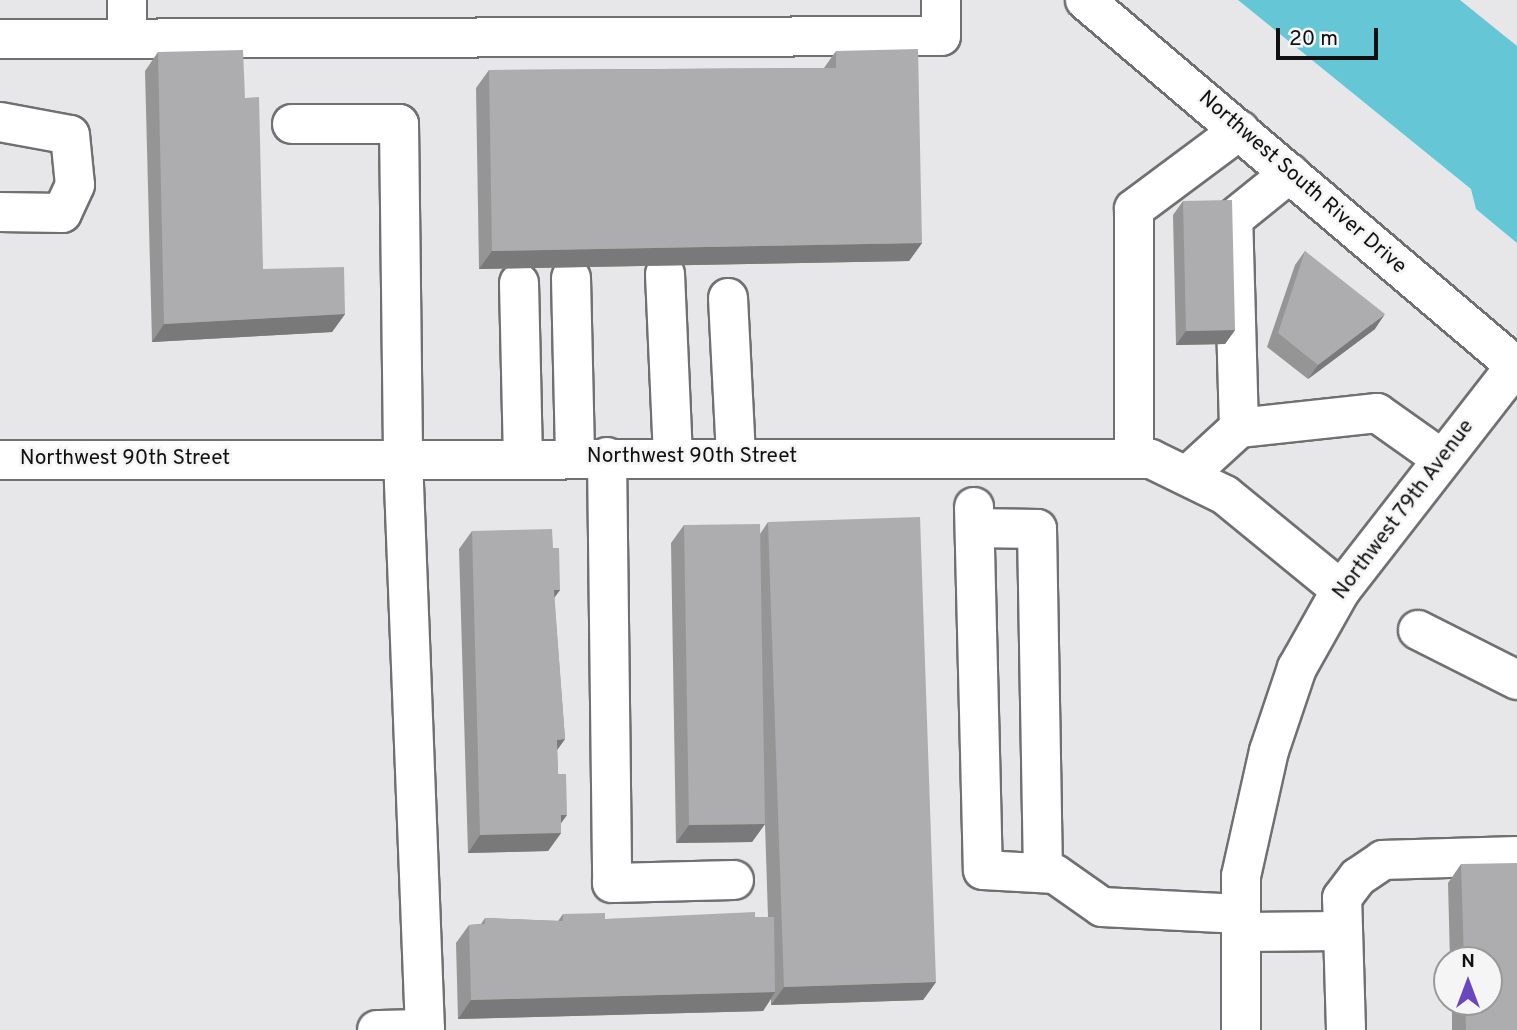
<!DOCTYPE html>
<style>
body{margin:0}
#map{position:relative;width:1517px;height:1030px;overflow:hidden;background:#e7e7e9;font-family:Overpass,sans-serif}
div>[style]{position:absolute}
.water>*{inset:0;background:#65c6d6}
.roads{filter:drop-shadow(2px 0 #707072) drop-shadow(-2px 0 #707072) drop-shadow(0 2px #707072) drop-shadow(0 -2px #707072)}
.minor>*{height:38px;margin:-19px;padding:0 19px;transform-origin:19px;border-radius:19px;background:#fff}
.major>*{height:38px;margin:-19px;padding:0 19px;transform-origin:19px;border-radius:19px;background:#fff}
.wall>*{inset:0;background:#959596}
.shaded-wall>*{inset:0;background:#79797a}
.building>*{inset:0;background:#adadaf}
span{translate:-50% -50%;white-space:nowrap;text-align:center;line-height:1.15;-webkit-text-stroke:5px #f5f5f6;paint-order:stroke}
.street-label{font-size:21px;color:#101011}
.north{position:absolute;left:1433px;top:946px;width:70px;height:70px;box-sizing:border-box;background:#f5f5f6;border:2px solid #99999a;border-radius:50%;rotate:0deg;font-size:19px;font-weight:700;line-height:28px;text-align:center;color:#101011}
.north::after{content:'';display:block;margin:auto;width:24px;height:32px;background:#6a47bf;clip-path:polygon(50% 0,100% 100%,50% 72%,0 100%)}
.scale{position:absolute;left:1276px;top:28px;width:102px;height:32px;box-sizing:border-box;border:4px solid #101011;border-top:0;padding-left:9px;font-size:21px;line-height:24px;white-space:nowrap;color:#101011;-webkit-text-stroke:5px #f5f5f6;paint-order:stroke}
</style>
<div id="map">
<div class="water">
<div style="clip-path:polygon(1238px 0,1460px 0,1517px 46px,1517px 243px,1476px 209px,1471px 189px)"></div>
</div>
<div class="roads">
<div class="minor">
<div style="left:127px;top:0;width:39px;rotate:89deg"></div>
<div style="left:1085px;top:0;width:567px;rotate:40.35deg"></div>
<div style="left:0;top:39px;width:941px;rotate:-0.18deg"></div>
<div style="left:941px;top:36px;width:36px;rotate:-90deg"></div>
<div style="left:0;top:122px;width:71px;rotate:10.5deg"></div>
<div style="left:70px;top:135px;width:50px;rotate:84.3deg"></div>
<div style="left:75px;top:185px;width:31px;rotate:115deg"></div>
<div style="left:62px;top:213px;width:62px;rotate:-179.1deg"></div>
<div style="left:292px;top:124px;width:107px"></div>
<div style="left:399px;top:124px;width:334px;rotate:89.3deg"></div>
<div style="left:403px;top:458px;width:572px;rotate:87.8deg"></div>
<div style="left:665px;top:274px;width:183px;rotate:87.5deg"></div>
<div style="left:571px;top:278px;width:179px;rotate:88.7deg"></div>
<div style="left:519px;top:283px;width:174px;rotate:88.7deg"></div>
<div style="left:728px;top:298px;width:159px;rotate:87.1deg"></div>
<div style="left:1239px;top:428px;width:209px;rotate:-91.6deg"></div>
<div style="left:1233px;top:219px;width:73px;rotate:-38.9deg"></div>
<div style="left:607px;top:457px;width:426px;rotate:89.3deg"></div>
<div style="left:612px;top:883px;width:122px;rotate:-1.4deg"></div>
<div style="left:1134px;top:459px;width:250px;rotate:-90deg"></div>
<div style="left:1134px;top:209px;width:132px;rotate:-36.7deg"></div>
<div style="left:0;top:460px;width:1151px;rotate:-0.05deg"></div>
<div style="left:1151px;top:459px;width:82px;rotate:25.9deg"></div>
<div style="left:1225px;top:495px;width:150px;rotate:39.3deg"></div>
<div style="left:1190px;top:473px;width:67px;rotate:-42.6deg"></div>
<div style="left:1239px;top:428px;width:139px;rotate:-6.2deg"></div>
<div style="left:1377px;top:413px;width:80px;rotate:35.3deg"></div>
<div style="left:974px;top:507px;width:363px;rotate:88.6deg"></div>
<div style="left:983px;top:870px;width:72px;rotate:3.2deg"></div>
<div style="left:1055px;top:874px;width:57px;rotate:35.1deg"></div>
<div style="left:1102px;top:907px;width:139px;rotate:2.9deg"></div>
<div style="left:975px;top:528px;width:62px;rotate:0.9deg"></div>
<div style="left:1037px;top:529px;width:344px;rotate:89deg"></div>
<div style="left:1418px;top:630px;width:111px;rotate:26.8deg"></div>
<div style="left:1241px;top:932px;width:102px;rotate:-0.6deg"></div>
<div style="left:377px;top:1030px;width:48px;rotate:-1.2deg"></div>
<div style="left:1346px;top:1030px;width:132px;rotate:-91.7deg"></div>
<div style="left:1342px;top:898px;width:26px;rotate:-53deg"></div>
<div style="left:1358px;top:877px;width:30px;rotate:-34deg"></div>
<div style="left:1383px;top:860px;width:134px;rotate:-1.7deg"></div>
</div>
<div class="major">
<div style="left:1241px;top:1030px;width:154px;rotate:-90deg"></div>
<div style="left:1241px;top:876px;width:128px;rotate:-77.4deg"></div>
<div style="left:1269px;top:751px;width:88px;rotate:-71.4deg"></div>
<div style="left:1297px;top:668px;width:90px;rotate:-60.6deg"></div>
<div style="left:1341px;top:590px;width:286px;rotate:-52.1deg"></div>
</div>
</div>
<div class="wall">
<div style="clip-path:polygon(836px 51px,922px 243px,909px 261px,479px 269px,476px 88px,489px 70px,824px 68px)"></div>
<div style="clip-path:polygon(158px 52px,245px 98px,263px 269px,345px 314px,332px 332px,152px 342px,145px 71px)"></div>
<div style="clip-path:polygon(1183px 201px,1235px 330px,1225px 344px,1176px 345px,1173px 215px)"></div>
<div style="clip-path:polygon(1305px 251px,1375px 329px,1308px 379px,1267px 347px,1295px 265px)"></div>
<div style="clip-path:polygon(768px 522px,936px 982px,923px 1000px,771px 1005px,771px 999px,763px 1011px,458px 1019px,456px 943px,469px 925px,481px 924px,485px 918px,558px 921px,563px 914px,605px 919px,768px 917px,765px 824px,752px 842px,676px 843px,671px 543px,684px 525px,760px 534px)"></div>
<div style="clip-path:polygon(472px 531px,553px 548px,560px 590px,554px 597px,565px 739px,557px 750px,561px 833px,548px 851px,468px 853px,459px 549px)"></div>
<div style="clip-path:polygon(1461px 864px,1517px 1030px,1452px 1030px,1452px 1002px,1489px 1002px,1489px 960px,1450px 960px,1448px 883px)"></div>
</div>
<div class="shaded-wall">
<div style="clip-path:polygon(922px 243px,909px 261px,479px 269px,492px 251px)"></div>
<div style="clip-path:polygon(345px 314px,332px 332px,152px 342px,164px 324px)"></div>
<div style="clip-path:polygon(1385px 314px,1375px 329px,1308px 379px,1318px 365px)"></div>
<div style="clip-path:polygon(1235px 330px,1225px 344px,1176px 345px,1186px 331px)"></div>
<div style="clip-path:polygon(554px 590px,560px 590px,547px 608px)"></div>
<div style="clip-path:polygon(565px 739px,552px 757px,557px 740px)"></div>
<div style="clip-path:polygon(561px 815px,567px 815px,554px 833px,561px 833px,548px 851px,468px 853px,480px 835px)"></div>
<div style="clip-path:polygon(765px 824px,752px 842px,676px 843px,689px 825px)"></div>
<div style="clip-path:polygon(936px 982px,923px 1000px,771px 1005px,784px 987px)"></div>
<div style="clip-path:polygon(775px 992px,763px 1011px,458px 1019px,471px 1000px)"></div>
</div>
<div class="building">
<div style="clip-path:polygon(918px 49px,922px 243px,492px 251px,489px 70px,836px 68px,836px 51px)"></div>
<div style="clip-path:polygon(243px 50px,245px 98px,259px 97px,263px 269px,344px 267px,345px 314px,164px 324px,158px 52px)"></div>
<div style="clip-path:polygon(1232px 200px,1235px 330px,1186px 331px,1183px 201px)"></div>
<div style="clip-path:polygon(1305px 251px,1385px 314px,1318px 365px,1278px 333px)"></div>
<div style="clip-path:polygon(920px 517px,936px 982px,784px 987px,768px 522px)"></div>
<div style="clip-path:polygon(760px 524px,765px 824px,689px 825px,684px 525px)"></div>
<div style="clip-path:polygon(552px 529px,553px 548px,559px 548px,560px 590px,554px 590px,565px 739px,557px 740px,558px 774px,566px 774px,567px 815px,561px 815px,561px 833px,480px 835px,472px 531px)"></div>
<div style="clip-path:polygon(1517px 863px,1517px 1030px,1466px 1030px,1465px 1002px,1489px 1002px,1489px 960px,1464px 960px,1461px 864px)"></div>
<div style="clip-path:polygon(755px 912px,755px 917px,774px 917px,775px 992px,471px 1000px,469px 925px,485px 924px,485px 918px,563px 921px,563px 914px,605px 913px,605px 919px)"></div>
</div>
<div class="street-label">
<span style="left:1302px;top:183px;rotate:41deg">Northwest South River Drive</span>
<span style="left:692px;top:457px">Northwest 90th Street</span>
<span style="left:125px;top:459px">Northwest 90th Street</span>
<span style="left:1404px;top:510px;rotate:-53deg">Northwest 79th Avenue</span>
</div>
<div class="north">N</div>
<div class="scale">20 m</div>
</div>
